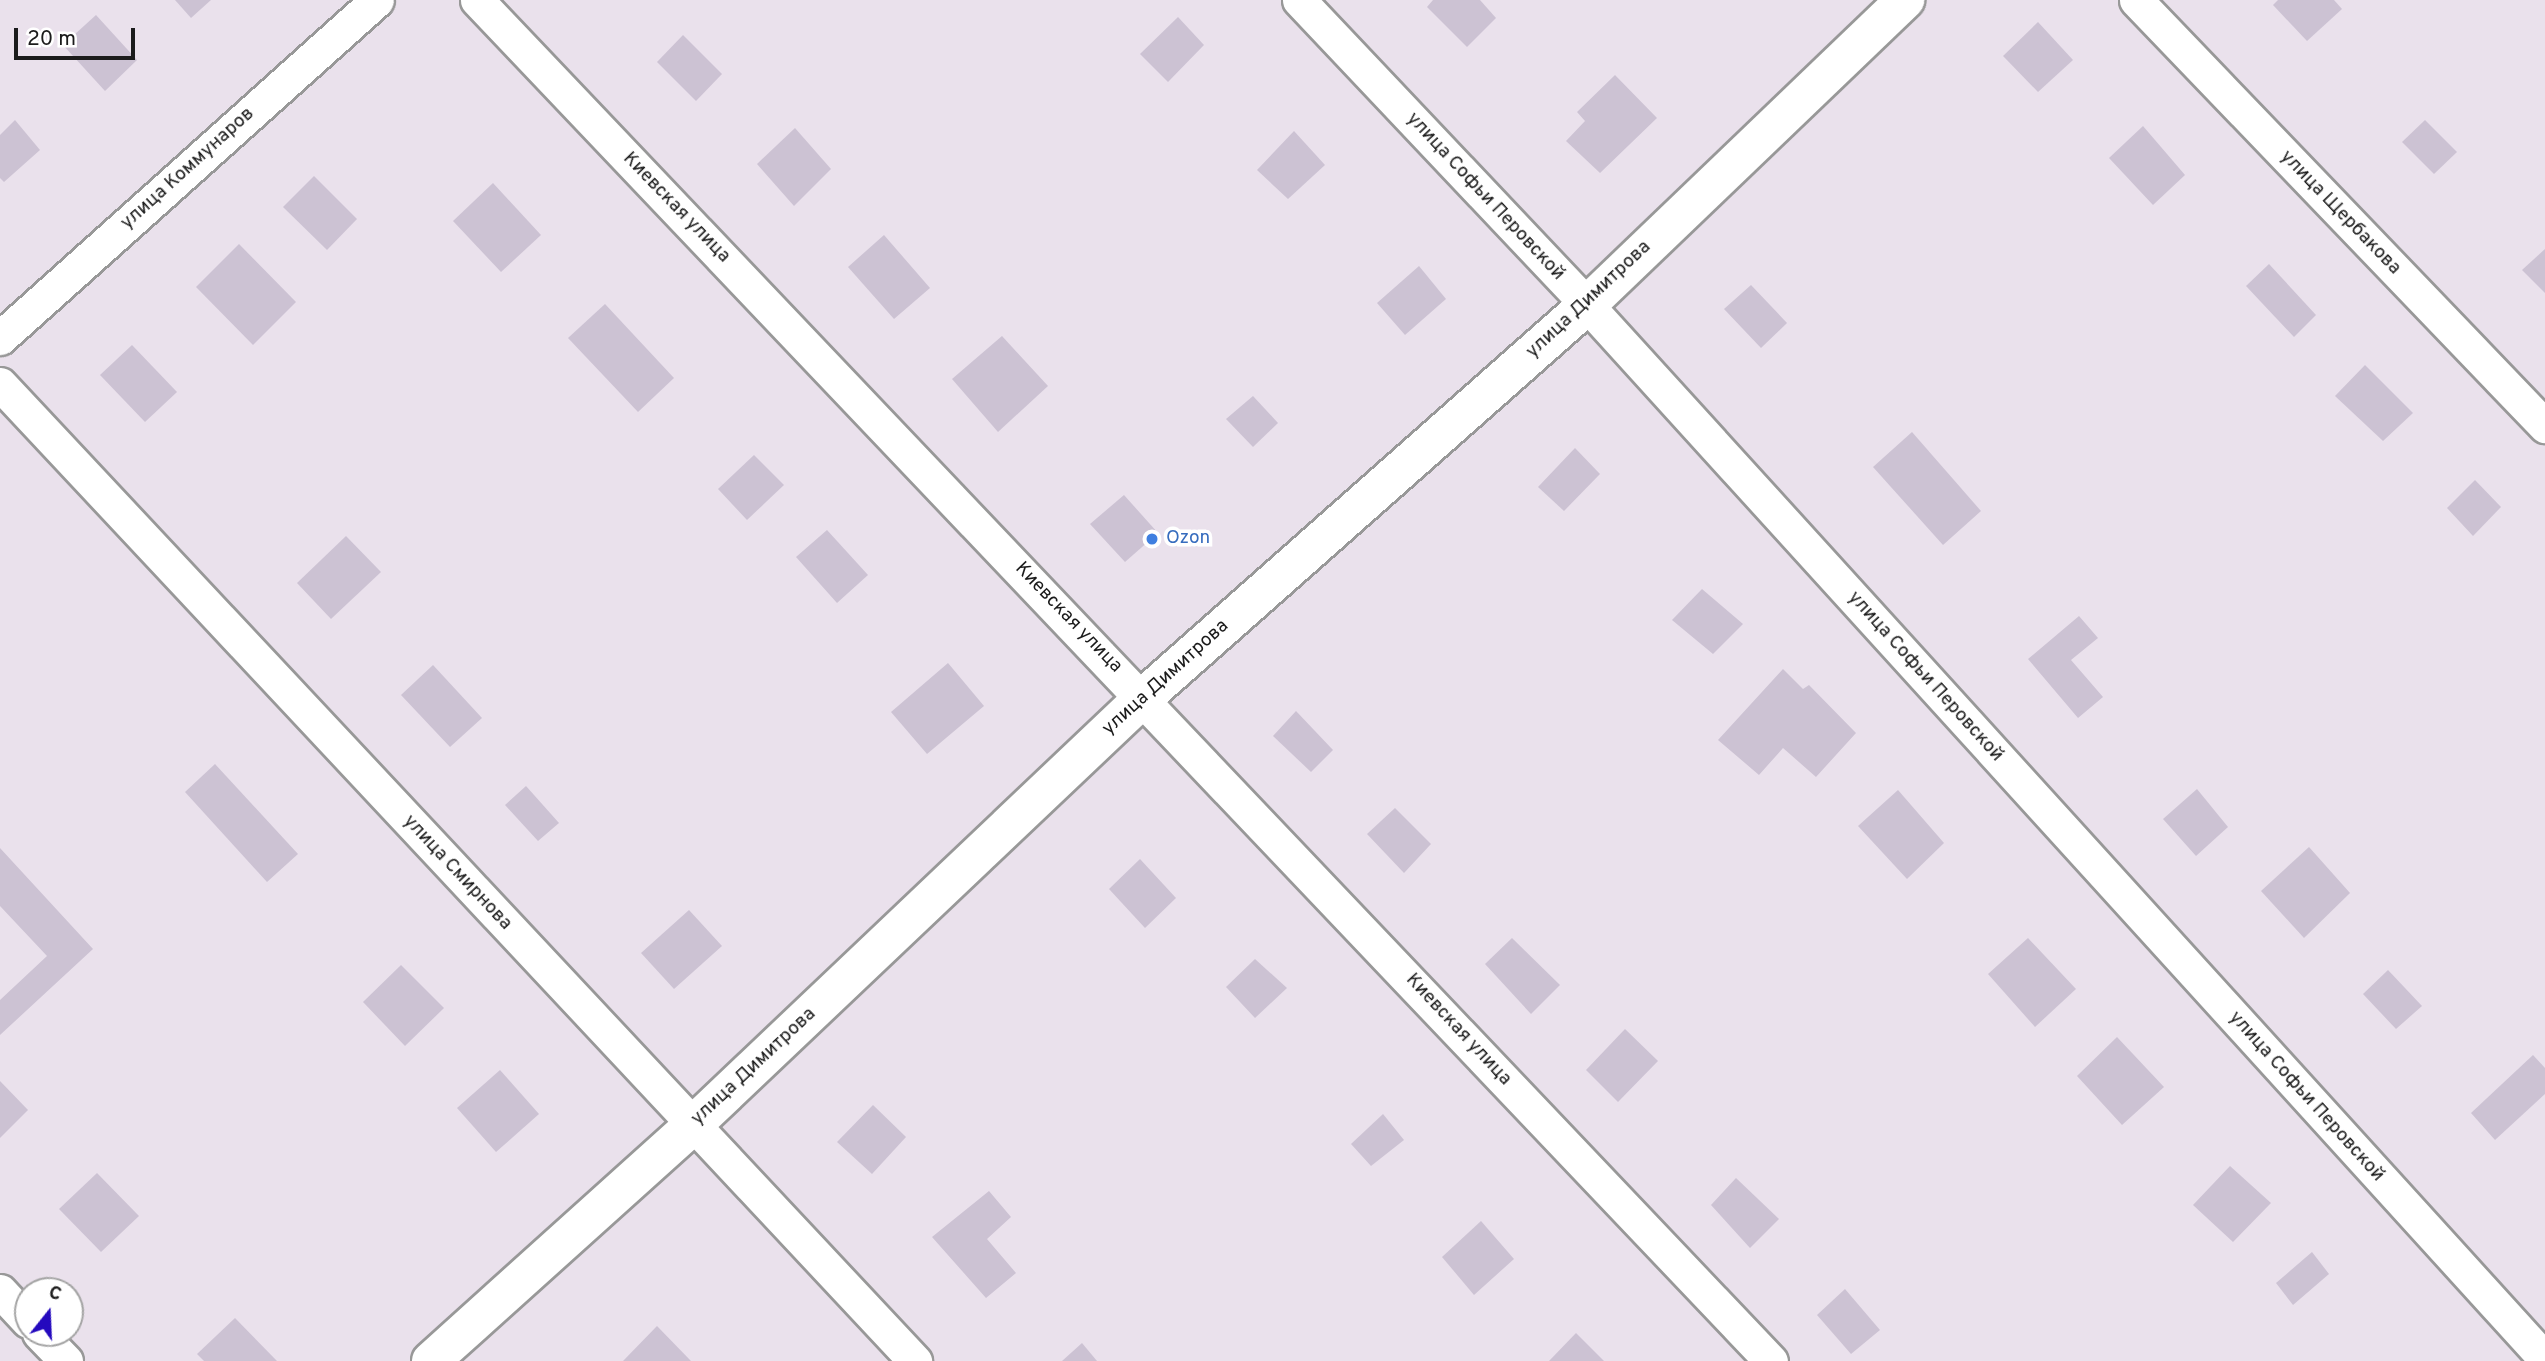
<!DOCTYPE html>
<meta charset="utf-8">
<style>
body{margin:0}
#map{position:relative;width:2545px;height:1361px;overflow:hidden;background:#eae1ec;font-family:Overpass,sans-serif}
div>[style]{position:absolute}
.building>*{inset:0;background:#ccc2d3}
.roads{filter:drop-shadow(2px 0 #989898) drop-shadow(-2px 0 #989898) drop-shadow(0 2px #989898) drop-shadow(0 -2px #989898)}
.minor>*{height:33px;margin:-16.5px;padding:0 16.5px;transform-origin:16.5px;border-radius:16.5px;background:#fff}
.tertiary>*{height:38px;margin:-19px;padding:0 19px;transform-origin:19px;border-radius:19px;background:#fff}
.dots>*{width:19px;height:19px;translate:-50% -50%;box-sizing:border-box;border:4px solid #fff;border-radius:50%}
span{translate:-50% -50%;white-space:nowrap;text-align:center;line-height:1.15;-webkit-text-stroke:7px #fff;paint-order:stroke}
.street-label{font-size:19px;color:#1b1b1b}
.shop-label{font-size:19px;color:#366cbe}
.left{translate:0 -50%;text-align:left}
.north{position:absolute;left:14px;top:1277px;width:70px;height:70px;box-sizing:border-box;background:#fff;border:2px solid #a4a4a4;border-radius:50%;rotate:18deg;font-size:19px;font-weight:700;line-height:28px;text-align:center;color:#1b1b1b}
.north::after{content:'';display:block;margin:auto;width:24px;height:32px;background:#2409be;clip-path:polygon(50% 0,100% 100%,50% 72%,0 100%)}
.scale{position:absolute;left:14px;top:28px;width:121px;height:32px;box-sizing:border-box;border:4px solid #1b1b1b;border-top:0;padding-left:9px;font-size:21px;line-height:24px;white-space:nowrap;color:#1b1b1b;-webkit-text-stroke:5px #fff;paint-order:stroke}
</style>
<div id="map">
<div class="building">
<div style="clip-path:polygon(175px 0,211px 0,191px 18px)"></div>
<div style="clip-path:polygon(1433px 0,1480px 0,1496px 18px,1467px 47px,1427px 7px)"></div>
<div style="clip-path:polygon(2278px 0,2334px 0,2342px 9px,2307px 41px,2273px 5px)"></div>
<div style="clip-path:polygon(96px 15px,137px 60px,105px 91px,63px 45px)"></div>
<div style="clip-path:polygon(1178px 17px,1204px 45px,1168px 82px,1140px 54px)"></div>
<div style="clip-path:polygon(2038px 22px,2073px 60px,2038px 92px,2003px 56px)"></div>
<div style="clip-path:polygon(683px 35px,722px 74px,696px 101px,657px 62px)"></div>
<div style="clip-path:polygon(1615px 75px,1657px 118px,1600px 173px,1566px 141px,1585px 121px,1577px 112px)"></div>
<div style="clip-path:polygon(15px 120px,40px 150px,4px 182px,0 178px,0 135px)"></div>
<div style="clip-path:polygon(2425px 120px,2457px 152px,2434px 174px,2402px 142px)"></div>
<div style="clip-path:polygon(2143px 126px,2185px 175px,2153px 205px,2109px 158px)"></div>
<div style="clip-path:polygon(795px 128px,831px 169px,794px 206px,757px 164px)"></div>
<div style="clip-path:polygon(1294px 131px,1325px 165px,1288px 199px,1257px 170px)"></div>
<div style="clip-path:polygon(314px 176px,357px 219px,327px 250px,283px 207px)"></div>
<div style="clip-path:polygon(493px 183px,541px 235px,501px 272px,453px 221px)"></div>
<div style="clip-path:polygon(884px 235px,930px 288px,894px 319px,848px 267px)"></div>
<div style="clip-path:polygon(239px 244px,296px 302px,253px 345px,196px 287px)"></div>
<div style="clip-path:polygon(2545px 249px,2545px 293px,2522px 270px)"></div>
<div style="clip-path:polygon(2269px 264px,2316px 315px,2294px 337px,2246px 286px)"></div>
<div style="clip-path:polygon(1419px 266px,1446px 299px,1405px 335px,1377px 303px)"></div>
<div style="clip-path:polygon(1751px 285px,1787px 323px,1761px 348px,1724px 309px)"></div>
<div style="clip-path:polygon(605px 304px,674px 378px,638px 412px,568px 338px)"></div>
<div style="clip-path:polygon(1002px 336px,1048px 386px,998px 432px,952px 379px)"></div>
<div style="clip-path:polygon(132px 345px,177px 392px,145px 422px,100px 375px)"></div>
<div style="clip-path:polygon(2365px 365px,2413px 413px,2383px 441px,2335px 396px)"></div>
<div style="clip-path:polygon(1253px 396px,1278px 423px,1253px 447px,1226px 419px)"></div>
<div style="clip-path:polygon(1912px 432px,1981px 511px,1943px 545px,1873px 467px)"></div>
<div style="clip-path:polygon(1575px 448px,1600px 474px,1564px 511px,1538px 487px)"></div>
<div style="clip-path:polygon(754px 455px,784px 485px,747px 520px,718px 489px)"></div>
<div style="clip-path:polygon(2475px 480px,2501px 507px,2473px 536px,2447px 508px)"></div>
<div style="clip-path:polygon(1124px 495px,1158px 533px,1125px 562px,1090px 524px)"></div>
<div style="clip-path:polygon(827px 530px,868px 575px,837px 603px,796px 557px)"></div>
<div style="clip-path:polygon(346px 536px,381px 572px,331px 619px,297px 583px)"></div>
<div style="clip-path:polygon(1702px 589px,1743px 624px,1713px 654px,1672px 620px)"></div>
<div style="clip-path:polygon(2079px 616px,2098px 638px,2071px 660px,2103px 697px,2078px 718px,2028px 659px)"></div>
<div style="clip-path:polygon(948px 663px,984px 706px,927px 754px,891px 712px)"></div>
<div style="clip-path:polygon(433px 665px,482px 718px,450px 747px,401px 695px)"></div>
<div style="clip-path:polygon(1783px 669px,1803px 689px,1809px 685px,1856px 733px,1816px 777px,1783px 748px,1759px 775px,1718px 740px)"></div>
<div style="clip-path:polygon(1296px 711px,1333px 750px,1311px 772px,1273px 736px)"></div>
<div style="clip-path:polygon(215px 764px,298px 854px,267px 882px,185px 792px)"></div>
<div style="clip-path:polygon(526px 786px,559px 823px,538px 841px,505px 805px)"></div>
<div style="clip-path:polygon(2197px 789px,2228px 827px,2196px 856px,2163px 819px)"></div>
<div style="clip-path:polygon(1898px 790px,1944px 843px,1907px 879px,1858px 826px)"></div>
<div style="clip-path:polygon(1395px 808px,1431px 844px,1404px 873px,1367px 834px)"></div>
<div style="clip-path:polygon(2309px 847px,2350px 893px,2304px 938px,2261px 891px)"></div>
<div style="clip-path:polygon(0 848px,93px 949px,0 1035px,0 1000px,47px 956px,0 906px)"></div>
<div style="clip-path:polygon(1140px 859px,1176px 898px,1145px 928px,1109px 889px)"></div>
<div style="clip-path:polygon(689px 910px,722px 946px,674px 989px,641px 953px)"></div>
<div style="clip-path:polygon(1512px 938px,1560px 985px,1531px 1014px,1485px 964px)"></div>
<div style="clip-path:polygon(2028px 938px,2076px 989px,2035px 1027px,1988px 974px)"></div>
<div style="clip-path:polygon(1255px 959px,1287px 988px,1255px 1018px,1226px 987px)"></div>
<div style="clip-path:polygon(401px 965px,444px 1008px,405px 1046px,363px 1002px)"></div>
<div style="clip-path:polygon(2388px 970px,2422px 1006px,2396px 1029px,2363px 994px)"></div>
<div style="clip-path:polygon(1625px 1029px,1658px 1061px,1618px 1102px,1586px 1070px)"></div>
<div style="clip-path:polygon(2117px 1037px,2164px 1087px,2122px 1125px,2077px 1076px)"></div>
<div style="clip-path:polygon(2533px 1055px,2545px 1068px,2545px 1094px,2495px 1140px,2471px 1113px)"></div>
<div style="clip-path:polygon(500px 1070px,539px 1114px,496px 1152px,457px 1108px)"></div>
<div style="clip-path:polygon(0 1081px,28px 1110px,0 1138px)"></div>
<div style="clip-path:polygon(873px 1105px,906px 1137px,872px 1174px,837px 1142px)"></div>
<div style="clip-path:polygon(1383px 1114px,1404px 1140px,1371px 1166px,1351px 1144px)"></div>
<div style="clip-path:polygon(2230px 1166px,2271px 1203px,2233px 1242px,2193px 1205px)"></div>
<div style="clip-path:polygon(97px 1173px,139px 1216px,101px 1252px,59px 1209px)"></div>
<div style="clip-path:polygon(1736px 1178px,1779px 1219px,1750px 1248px,1711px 1205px)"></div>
<div style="clip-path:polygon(989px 1191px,1011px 1217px,987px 1239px,1016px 1273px,986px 1298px,932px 1237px)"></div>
<div style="clip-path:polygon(1481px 1221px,1514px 1259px,1474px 1295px,1442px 1257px)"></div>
<div style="clip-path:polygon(2312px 1252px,2329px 1274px,2293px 1305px,2276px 1283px)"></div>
<div style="clip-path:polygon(1845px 1289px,1880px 1330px,1851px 1354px,1817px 1315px)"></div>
<div style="clip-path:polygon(235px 1318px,277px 1361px,204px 1361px,197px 1354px)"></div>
<div style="clip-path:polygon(657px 1326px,691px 1361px,623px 1361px)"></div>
<div style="clip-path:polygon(1576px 1333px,1604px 1361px,1549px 1361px)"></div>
<div style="clip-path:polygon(1082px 1343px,1097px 1361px,1062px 1361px)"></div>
</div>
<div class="roads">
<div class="minor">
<div style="left:477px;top:0;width:1878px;rotate:46.45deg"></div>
<div style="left:1299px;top:0;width:419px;rotate:46.6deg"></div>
<div style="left:1587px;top:305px;width:1424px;rotate:47.73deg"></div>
<div style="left:2136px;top:0;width:591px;rotate:46.17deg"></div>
<div style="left:0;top:338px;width:506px;rotate:-41.88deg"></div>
<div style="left:0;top:384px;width:1339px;rotate:46.88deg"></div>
<div style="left:0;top:1291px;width:41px;rotate:47deg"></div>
<div style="left:39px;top:1333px;width:39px;rotate:46deg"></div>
</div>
<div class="tertiary">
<div style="left:431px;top:1361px;width:353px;rotate:-42deg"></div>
<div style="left:693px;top:1125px;width:622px;rotate:-43.5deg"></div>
<div style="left:1144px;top:697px;width:592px;rotate:-41.5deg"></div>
<div style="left:1587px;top:305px;width:441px;rotate:-43.8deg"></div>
</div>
</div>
<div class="dots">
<div style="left:1152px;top:539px;background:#3f7fe0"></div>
</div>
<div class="street-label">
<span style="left:188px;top:169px;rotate:-42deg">улица Коммунаров</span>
<span style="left:1485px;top:197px;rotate:47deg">улица Софьи Перовской</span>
<span style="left:676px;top:208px;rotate:46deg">Киевская улица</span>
<span style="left:2340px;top:213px;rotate:46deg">улица Щербакова</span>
<span style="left:1589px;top:300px;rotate:-43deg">улица Димитрова</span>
<span style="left:1068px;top:618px;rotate:46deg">Киевская улица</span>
<span style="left:1925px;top:677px;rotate:48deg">улица Софьи Перовской</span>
<span style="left:1166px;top:678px;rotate:-42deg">улица Димитрова</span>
<span style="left:457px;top:873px;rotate:47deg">улица Смирнова</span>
<span style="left:1458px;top:1030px;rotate:47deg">Киевская улица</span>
<span style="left:754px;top:1067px;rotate:-43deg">улица Димитрова</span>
<span style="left:2306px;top:1097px;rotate:48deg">улица Софьи Перовской</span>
</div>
<div class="shop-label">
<span class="left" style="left:1166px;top:539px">Ozon</span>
</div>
<div class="north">С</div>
<div class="scale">20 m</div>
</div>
